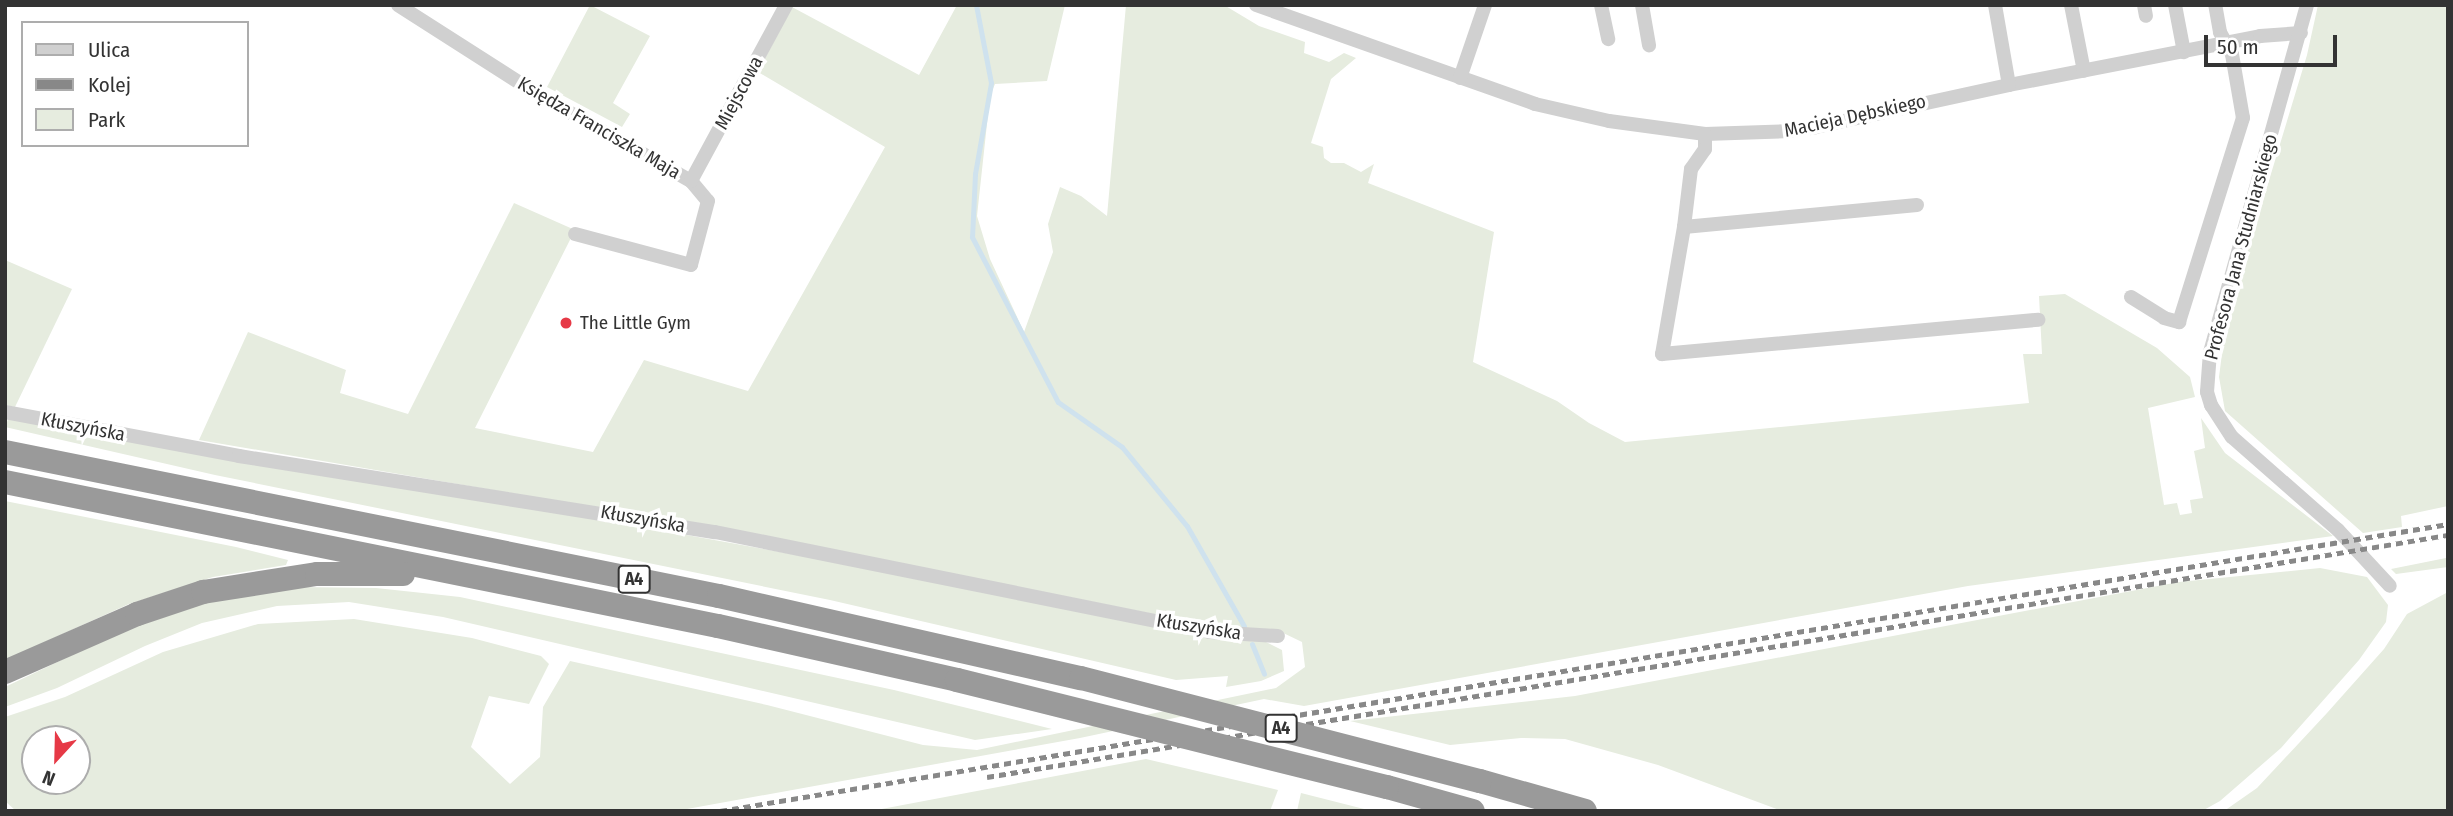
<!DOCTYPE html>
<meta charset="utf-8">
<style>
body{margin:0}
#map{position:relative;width:2453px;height:816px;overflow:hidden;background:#fff;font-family:"Fira Sans Condensed",sans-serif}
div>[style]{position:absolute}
.green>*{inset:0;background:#e6ecdf}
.stream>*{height:5px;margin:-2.5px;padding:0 2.5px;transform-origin:2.5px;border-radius:2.5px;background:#cfe2ee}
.street>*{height:14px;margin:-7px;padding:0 7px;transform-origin:7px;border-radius:7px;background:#d0d0d0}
.highway>*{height:24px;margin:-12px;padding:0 12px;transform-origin:12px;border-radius:12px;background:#9a9a9a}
.rail>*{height:5px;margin-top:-2.5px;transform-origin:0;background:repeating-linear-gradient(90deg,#888 0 7px,transparent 0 12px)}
.highway-bridge>*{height:24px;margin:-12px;padding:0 12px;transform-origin:12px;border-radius:12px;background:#9a9a9a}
.dots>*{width:19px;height:19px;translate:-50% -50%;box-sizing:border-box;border:4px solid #fff;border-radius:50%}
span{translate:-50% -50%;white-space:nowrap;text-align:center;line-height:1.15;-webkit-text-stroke:7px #fff;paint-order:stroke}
.shield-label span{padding:2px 5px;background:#fff;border:2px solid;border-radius:5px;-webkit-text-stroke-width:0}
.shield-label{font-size:18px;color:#333;font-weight:700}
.street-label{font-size:19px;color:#333}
.poi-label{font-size:19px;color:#333}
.left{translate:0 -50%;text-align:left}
.frame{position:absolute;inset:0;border:7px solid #333;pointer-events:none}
.legend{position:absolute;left:21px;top:21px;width:228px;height:126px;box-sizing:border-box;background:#fff;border:2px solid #adadad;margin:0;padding:9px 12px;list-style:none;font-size:21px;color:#333}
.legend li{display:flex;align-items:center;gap:14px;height:35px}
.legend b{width:35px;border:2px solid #adadad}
.north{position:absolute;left:21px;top:725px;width:70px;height:70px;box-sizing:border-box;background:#fff;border:2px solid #adadad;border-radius:50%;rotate:202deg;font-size:19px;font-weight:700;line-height:28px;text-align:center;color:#333}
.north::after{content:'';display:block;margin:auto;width:24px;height:32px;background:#e63946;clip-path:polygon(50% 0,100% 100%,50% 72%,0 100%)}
.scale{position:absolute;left:2204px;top:35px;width:133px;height:32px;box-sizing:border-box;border:4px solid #333;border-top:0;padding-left:9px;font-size:21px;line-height:24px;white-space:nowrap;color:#333;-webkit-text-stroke:5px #fff;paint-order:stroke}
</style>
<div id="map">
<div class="green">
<div style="clip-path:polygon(590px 5px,650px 36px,613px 103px,630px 114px,622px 127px,547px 87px)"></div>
<div style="clip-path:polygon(evenodd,957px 5px,1065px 5px,1047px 81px,995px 84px,990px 96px,977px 216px,990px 259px,1024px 332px,1053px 252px,1048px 224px,1060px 187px,1081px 196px,1107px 216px,1126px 5px,1224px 5px,1259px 26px,1305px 42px,1304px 53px,1329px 62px,1344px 53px,1356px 58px,1331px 79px,1311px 143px,1323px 147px,1324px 158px,1331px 163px,1344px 163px,1361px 172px,1374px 164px,1368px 183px,1494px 232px,1473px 362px,1557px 401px,1589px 423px,1625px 442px,2029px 403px,2023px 354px,2042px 354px,2039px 296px,2065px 294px,2157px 348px,2190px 377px,2195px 397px,2148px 408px,2164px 505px,2177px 503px,2180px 515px,2192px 513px,2190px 500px,2203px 498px,2194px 451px,2205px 448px,2201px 418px,2225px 453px,2333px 536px,1968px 586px,1304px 706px,1264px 699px,1080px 738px,676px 811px,16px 811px,5px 801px,5px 717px,65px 697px,163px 652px,258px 624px,354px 619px,472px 638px,541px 656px,549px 664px,529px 704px,489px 696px,471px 747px,510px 784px,540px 757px,543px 707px,570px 661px,767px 705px,923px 745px,977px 750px,1276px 688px,1305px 667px,1302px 642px,1277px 630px,1223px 628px,769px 537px,199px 440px,248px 332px,346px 370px,340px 393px,408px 414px,514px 203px,575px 230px,475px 428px,593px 452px,644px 360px,748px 391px,885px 147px,758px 72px,792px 7px,919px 75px,957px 5px,35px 739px,77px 739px,77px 781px,35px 781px,35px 739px)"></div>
<div style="clip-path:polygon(2318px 5px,2448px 5px,2448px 506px,2401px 516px,2402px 527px,2363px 533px,2225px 411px,2219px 377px,2226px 322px,2307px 55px)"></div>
<div style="clip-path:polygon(5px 260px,72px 289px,15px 407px,5px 405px)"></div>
<div style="clip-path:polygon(9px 417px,582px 516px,1260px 639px,1282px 650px,1284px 671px,1261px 681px,1226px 687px,1228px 676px,1176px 680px,830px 600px,215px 475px,5px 427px)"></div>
<div style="clip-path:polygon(5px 501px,236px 547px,288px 560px,286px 565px,213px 577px,129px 604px,5px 660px)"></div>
<div style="clip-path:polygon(2446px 554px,2448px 567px,2396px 574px,2391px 569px,2446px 558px)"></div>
<div style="clip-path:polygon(2320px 568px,2367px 577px,2388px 605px,2386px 622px,2359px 660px,2281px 748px,2220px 801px,2202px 811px,1782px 811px,1658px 765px,1565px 739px,1521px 738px,1450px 745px,1350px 721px,1575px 696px,2179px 582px)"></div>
<div style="clip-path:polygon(297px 587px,376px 588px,460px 597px,894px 690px,1052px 729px,975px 740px,443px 617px,349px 602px,277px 606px,202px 623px,145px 646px,57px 688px,5px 707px,5px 687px,135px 625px,209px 599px)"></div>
<div style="clip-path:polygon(2448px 592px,2448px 811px,2224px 811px,2257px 788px,2327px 713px,2384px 649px,2407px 614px)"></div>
<div style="clip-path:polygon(1146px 759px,1278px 790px,1270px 811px,871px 811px)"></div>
<div style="clip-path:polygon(1301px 793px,1372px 811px,1297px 811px)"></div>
</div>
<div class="stream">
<div style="left:976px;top:5px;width:79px;rotate:79.1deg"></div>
<div style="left:991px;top:83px;width:92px;rotate:100deg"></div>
<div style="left:975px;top:174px;width:63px;rotate:92.7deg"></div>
<div style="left:972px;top:237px;width:186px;rotate:62.5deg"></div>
<div style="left:1058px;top:402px;width:78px;rotate:35.1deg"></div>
<div style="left:1122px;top:447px;width:102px;rotate:50.6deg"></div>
<div style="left:1187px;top:526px;width:115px;rotate:60.3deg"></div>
<div style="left:1252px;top:644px;width:32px;rotate:68deg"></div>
</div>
<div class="street">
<div style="left:398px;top:5px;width:165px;rotate:32.6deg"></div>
<div style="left:537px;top:94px;width:177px;rotate:29.5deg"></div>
<div style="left:691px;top:181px;width:26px;rotate:50deg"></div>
<div style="left:708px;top:201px;width:66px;rotate:104.9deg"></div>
<div style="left:691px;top:265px;width:120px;rotate:-165deg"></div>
<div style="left:1256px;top:5px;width:296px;rotate:19.5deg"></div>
<div style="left:1535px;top:104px;width:76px;rotate:12.9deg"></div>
<div style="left:1609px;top:121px;width:97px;rotate:7.7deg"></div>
<div style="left:1705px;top:134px;width:84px;rotate:-2deg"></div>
<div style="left:1789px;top:131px;width:27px;rotate:-8deg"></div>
<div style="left:1816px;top:127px;width:198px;rotate:-12.3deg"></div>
<div style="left:2009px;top:85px;width:256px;rotate:-11deg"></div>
<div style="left:2260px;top:36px;width:41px;rotate:-4.2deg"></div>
<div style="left:1601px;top:5px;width:35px;rotate:78deg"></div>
<div style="left:1642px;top:5px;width:41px;rotate:80.1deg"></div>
<div style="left:1995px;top:5px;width:81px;rotate:80.1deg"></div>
<div style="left:2071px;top:5px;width:67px;rotate:78.9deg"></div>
<div style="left:2144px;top:5px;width:11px;rotate:80deg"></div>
<div style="left:2175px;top:5px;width:48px;rotate:79.2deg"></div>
<div style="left:2307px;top:5px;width:360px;rotate:105.6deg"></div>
<div style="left:2210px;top:352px;width:40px;rotate:94.3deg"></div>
<div style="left:2207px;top:392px;width:14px;rotate:73deg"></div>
<div style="left:2211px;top:405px;width:38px;rotate:57deg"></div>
<div style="left:2232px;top:437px;width:141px;rotate:41.3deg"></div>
<div style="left:2338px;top:530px;width:76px;rotate:47.1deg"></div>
<div style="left:1460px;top:78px;width:77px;rotate:-71.1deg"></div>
<div style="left:1705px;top:134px;width:15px;rotate:90deg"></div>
<div style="left:1705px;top:149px;width:24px;rotate:125deg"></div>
<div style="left:1691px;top:169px;width:58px;rotate:96.9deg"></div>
<div style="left:1684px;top:227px;width:234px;rotate:-5.4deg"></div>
<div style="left:691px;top:181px;width:200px;rotate:-61.6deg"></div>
<div style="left:1684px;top:227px;width:129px;rotate:99.8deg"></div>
<div style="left:1662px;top:354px;width:378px;rotate:-5.2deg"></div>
<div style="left:2131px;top:297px;width:39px;rotate:32deg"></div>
<div style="left:2164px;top:318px;width:16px;rotate:15deg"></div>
<div style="left:2179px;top:322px;width:214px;rotate:-72.6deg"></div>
<div style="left:2243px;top:118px;width:65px;rotate:-99.8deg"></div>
<div style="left:2232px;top:54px;width:25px;rotate:-119deg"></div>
<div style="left:2220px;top:32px;width:27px;rotate:-100deg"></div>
<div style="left:5px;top:412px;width:238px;rotate:10.6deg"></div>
<div style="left:239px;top:456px;width:482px;rotate:9.1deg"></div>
<div style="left:715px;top:532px;width:505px;rotate:11.42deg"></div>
<div style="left:1210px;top:632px;width:68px;rotate:3.4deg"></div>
</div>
<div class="highway">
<div style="left:5px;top:452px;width:728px;rotate:11.4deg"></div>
<div style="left:719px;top:596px;width:371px;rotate:12.8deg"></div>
<div style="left:5px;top:482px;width:727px;rotate:11.42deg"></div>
<div style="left:718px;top:626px;width:245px;rotate:12.7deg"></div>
<div style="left:5px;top:672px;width:144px;rotate:-23.7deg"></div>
<div style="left:137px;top:614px;width:70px;rotate:-18.4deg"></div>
<div style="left:203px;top:592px;width:115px;rotate:-9deg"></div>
<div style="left:317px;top:574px;width:86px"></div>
<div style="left:1480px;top:781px;width:109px;rotate:15.9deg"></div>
<div style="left:1387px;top:787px;width:89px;rotate:15.6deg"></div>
</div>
<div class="rail">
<div style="left:987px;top:777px;width:1481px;rotate:-9.41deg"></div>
<div style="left:720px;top:811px;width:1752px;rotate:-9.43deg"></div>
</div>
<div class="highway-bridge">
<div style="left:1081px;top:678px;width:412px;rotate:14.5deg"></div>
<div style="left:957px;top:680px;width:443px;rotate:14deg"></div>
</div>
<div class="dots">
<div style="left:566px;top:323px;background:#e63946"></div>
</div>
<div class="shield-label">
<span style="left:634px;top:579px">A4</span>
<span style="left:1281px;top:728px">A4</span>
</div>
<div class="street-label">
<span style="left:739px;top:93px;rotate:-62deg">Miejscowa</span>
<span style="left:1855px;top:116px;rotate:-12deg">Macieja Dębskiego</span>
<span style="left:599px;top:128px;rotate:30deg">Księdza Franciszka Maja</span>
<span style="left:2241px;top:247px;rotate:-75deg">Profesora Jana Studniarskiego</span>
<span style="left:83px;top:427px;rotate:11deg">Kłuszyńska</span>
<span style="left:643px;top:519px;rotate:10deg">Kłuszyńska</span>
<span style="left:1199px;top:627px;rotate:9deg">Kłuszyńska</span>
</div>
<div class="poi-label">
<span class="left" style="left:580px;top:323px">The Little Gym</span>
</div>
<div class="frame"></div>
<ul class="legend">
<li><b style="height:9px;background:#d0d0d0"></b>Ulica</li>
<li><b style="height:9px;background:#888"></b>Kolej</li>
<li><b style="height:19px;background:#e6ecdf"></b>Park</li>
</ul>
<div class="north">N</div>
<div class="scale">50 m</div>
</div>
